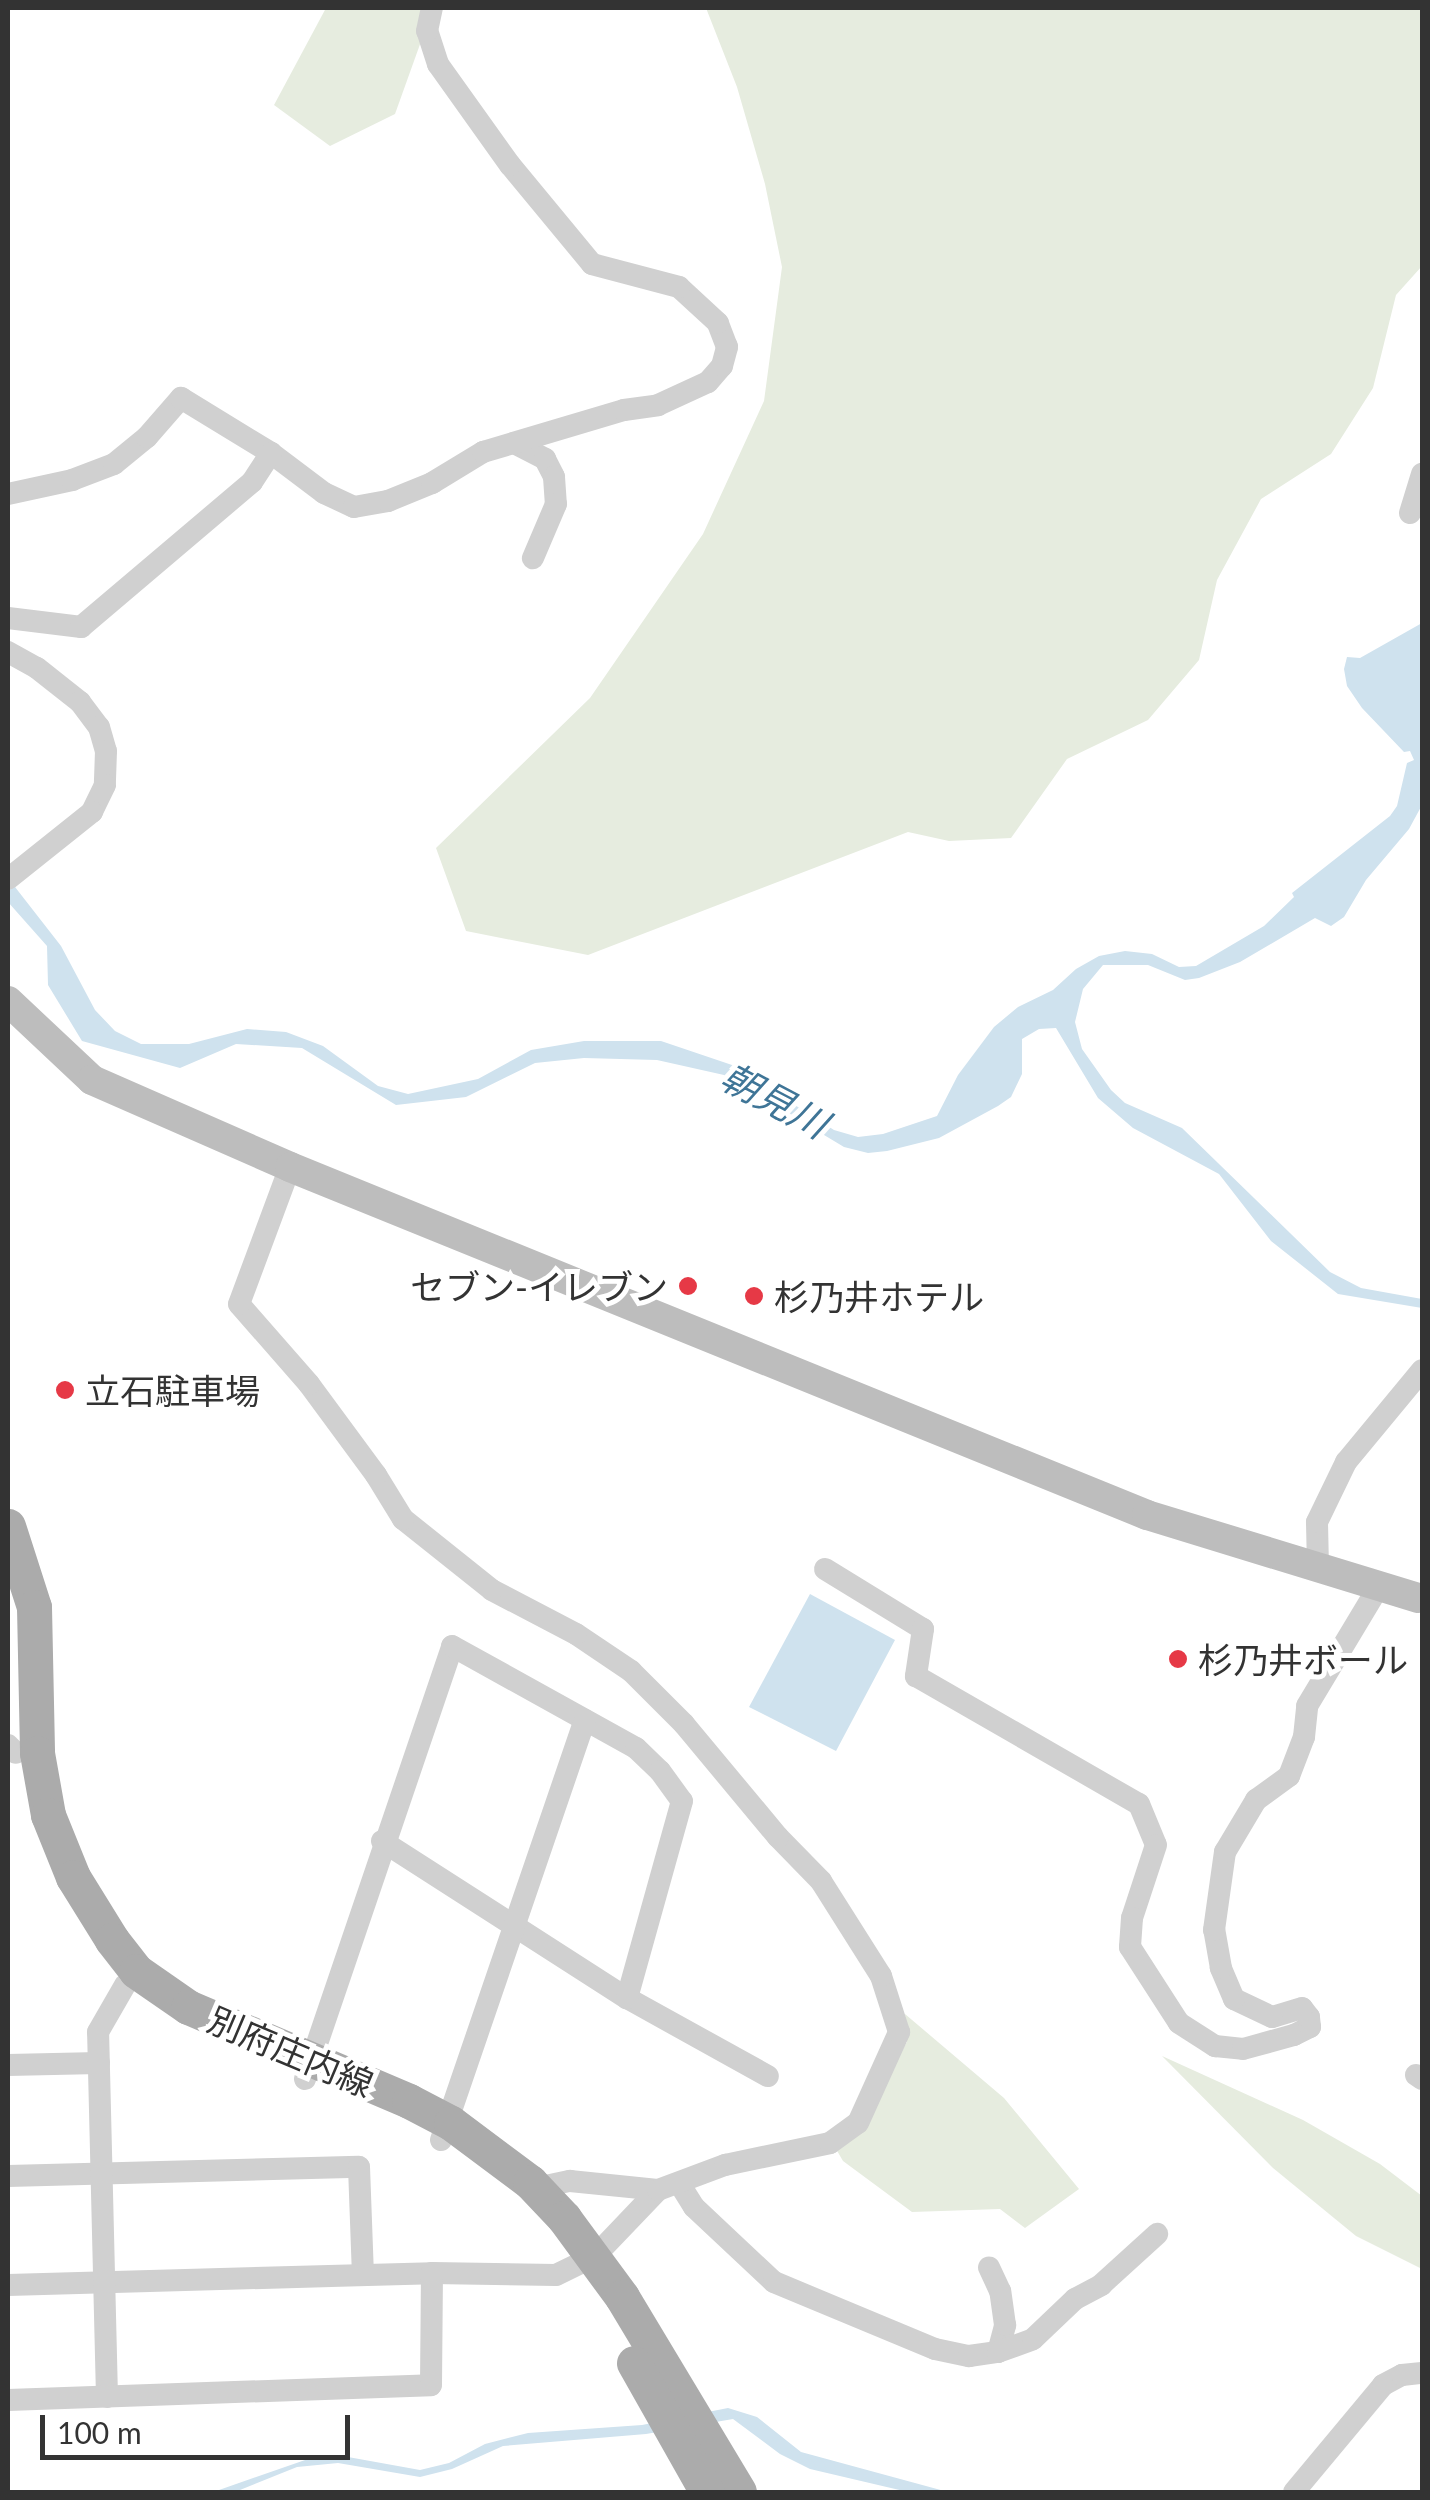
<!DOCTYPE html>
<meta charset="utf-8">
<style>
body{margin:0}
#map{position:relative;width:1430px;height:2500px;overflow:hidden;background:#fff;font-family:Lato,"Noto Sans JP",sans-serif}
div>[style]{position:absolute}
.green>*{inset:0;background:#e6ecdf}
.water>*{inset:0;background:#cfe2ee}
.street>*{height:22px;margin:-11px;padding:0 11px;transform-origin:11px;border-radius:11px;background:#d0d0d0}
.secondary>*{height:30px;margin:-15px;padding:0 15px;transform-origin:15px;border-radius:15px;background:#bdbdbd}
.primary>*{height:35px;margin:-17.5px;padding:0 17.5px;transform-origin:17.5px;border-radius:17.5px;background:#ababab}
.dots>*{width:28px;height:28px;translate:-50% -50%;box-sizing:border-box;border:5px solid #fff;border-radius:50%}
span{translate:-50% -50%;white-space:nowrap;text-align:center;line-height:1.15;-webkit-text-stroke:10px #fff;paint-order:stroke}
.poi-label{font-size:35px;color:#333}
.right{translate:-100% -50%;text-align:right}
.left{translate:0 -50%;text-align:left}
.street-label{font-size:35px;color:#333}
.water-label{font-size:38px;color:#3f7597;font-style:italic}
.frame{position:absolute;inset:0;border:10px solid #333;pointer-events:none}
.scale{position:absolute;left:40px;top:2415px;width:310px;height:45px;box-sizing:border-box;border:5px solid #333;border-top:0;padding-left:12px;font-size:30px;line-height:35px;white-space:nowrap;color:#333;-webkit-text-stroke:8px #fff;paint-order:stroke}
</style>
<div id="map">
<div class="green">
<div style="clip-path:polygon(326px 8px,433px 8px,395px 114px,330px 146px,274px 105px)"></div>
<div style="clip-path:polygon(706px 8px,1422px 8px,1422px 266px,1396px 295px,1373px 388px,1331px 454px,1261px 499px,1217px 580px,1199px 660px,1148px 720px,1067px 759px,1011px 838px,949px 841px,908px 832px,588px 955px,466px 931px,436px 848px,590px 698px,703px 534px,764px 401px,782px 267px,765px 184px,737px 87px)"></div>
<div style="clip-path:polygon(905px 2014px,1004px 2098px,1079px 2189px,1025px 2228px,1000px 2209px,912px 2212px,843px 2161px,836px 2149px,907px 2042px)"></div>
<div style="clip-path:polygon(1162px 2056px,1303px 2120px,1380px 2164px,1422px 2196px,1422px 2269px,1356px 2236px,1273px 2168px)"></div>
</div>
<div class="water">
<div style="clip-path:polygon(1422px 623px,1422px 805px,1409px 829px,1366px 880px,1344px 917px,1331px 926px,1315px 918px,1240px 962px,1199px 978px,1185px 980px,1148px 965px,1103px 965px,1083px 989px,1075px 1022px,1082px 1049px,1111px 1090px,1125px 1103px,1182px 1128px,1330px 1272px,1361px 1288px,1422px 1299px,1422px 1308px,1338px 1294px,1271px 1241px,1219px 1174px,1133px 1128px,1098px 1098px,1056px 1028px,1039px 1029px,1022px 1039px,1022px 1074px,1011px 1097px,998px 1106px,939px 1138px,887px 1151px,868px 1153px,844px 1147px,724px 1075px,657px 1060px,584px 1058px,535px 1063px,466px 1097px,396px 1105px,302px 1048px,236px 1044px,180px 1068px,82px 1041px,48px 985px,47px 946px,8px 902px,8px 878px,61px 946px,95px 1010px,115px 1031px,141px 1044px,189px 1044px,247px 1029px,286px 1032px,323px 1046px,378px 1086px,408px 1094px,478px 1079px,531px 1050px,584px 1041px,661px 1041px,732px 1065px,834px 1130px,858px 1137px,883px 1134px,937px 1116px,958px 1075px,994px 1027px,1018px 1007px,1053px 990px,1076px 969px,1099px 956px,1125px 951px,1152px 954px,1179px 967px,1196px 966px,1264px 926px,1294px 897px,1292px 893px,1390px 816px,1397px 806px,1407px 763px,1414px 760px,1410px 751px,1404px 752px,1362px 708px,1347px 686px,1344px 669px,1347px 657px,1360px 658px)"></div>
<div style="clip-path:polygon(810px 1594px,895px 1640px,836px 1751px,749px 1707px)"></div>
<div style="clip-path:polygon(728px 2408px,757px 2417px,801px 2452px,948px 2492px,908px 2492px,810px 2469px,780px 2454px,733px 2419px,646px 2434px,503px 2446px,452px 2469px,420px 2477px,338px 2463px,297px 2467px,235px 2492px,148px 2492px,219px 2490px,308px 2459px,348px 2457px,420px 2470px,449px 2463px,485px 2444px,528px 2433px,642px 2425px)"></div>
</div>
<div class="street">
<div style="left:514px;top:443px;width:35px;rotate:27deg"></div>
<div style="left:545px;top:459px;width:20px;rotate:63deg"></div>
<div style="left:554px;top:477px;width:27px;rotate:86deg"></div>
<div style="left:556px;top:504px;width:59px;rotate:113.1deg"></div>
<div style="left:8px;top:494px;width:66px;rotate:-12.3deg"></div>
<div style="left:72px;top:480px;width:45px;rotate:-20.9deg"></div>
<div style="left:114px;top:464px;width:43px;rotate:-39.3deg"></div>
<div style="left:147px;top:437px;width:52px;rotate:-48.9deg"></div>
<div style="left:181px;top:398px;width:105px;rotate:31.4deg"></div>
<div style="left:271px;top:453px;width:66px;rotate:37deg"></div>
<div style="left:324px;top:493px;width:33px;rotate:25deg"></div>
<div style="left:354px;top:507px;width:35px;rotate:-10deg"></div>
<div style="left:388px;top:501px;width:48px;rotate:-22.2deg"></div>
<div style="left:432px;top:483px;width:60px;rotate:-31.3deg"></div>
<div style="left:483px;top:452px;width:147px;rotate:-16.6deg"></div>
<div style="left:624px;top:410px;width:34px;rotate:-8deg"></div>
<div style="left:658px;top:405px;width:55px;rotate:-24.7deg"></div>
<div style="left:708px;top:382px;width:21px;rotate:-49deg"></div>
<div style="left:722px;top:366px;width:20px;rotate:-75deg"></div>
<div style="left:727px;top:347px;width:26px;rotate:-111deg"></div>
<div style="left:718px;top:323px;width:53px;rotate:-137.3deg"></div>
<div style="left:679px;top:287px;width:90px;rotate:-165.2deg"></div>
<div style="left:592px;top:264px;width:129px;rotate:-129.6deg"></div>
<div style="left:510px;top:165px;width:124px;rotate:-125.5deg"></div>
<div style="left:438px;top:64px;width:35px;rotate:-108deg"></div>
<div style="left:427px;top:31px;width:24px;rotate:-78deg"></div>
<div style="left:1410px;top:513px;width:41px;rotate:-72.9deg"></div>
<div style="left:8px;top:618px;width:74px;rotate:7deg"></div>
<div style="left:81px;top:627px;width:224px;rotate:-40.3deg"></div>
<div style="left:252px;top:482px;width:35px;rotate:-57deg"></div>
<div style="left:8px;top:652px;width:33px;rotate:29deg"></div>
<div style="left:37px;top:668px;width:55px;rotate:38.3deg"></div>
<div style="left:80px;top:702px;width:31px;rotate:53deg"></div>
<div style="left:99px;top:727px;width:25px;rotate:74deg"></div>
<div style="left:106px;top:751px;width:34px;rotate:92deg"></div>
<div style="left:105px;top:785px;width:30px;rotate:116deg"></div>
<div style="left:92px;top:812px;width:107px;rotate:141.4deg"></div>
<div style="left:1318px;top:1567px;width:45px;rotate:-91.3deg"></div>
<div style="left:1317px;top:1522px;width:67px;rotate:-64.2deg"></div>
<div style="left:1346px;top:1462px;width:119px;rotate:-50.4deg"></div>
<div style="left:825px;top:1569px;width:115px;rotate:31.5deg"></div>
<div style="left:923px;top:1629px;width:48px;rotate:98.5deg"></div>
<div style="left:916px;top:1676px;width:257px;rotate:29.9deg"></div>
<div style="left:1139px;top:1804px;width:44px;rotate:67.5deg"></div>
<div style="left:1156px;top:1845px;width:77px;rotate:108.2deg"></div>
<div style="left:1132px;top:1918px;width:29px;rotate:94deg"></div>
<div style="left:1130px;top:1947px;width:90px;rotate:57.2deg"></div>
<div style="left:1179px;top:2023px;width:43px;rotate:32.6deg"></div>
<div style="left:1215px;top:2046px;width:28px;rotate:6deg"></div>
<div style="left:1243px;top:2049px;width:53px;rotate:-15.4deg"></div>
<div style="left:1294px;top:2035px;width:18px;rotate:-27deg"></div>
<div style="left:1310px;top:2027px;width:10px;rotate:-96deg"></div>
<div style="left:1309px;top:2017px;width:11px;rotate:-128deg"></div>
<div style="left:1302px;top:2008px;width:31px;rotate:163deg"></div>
<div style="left:1272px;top:2017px;width:42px;rotate:-154.7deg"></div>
<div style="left:1234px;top:1999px;width:34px;rotate:-113deg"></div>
<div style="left:1221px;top:1968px;width:39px;rotate:-100deg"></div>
<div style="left:1214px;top:1930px;width:79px;rotate:-82deg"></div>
<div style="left:1225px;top:1852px;width:61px;rotate:-59.2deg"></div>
<div style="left:1256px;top:1800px;width:41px;rotate:-36deg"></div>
<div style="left:1289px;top:1776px;width:42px;rotate:-69deg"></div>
<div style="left:1304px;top:1737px;width:31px;rotate:-84deg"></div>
<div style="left:1307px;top:1706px;width:140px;rotate:-59deg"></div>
<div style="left:8px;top:1745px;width:11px;rotate:45deg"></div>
<div style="left:382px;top:1841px;width:291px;rotate:32.7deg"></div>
<div style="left:627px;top:1998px;width:161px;rotate:29deg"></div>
<div style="left:8px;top:2065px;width:91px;rotate:-1.3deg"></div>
<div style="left:1416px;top:2075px;width:7px;rotate:34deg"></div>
<div style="left:305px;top:2079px;width:457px;rotate:-71.2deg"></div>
<div style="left:452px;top:1646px;width:210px;rotate:29deg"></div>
<div style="left:636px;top:1748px;width:33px;rotate:44deg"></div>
<div style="left:660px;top:1771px;width:37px;rotate:54deg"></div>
<div style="left:682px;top:1801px;width:205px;rotate:105.6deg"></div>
<div style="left:441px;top:2140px;width:444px;rotate:-71.1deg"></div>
<div style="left:8px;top:2176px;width:351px;rotate:-1.5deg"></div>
<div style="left:359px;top:2167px;width:108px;rotate:87.9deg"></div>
<div style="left:679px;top:2183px;width:28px;rotate:58deg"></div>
<div style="left:694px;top:2207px;width:110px;rotate:43.2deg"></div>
<div style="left:774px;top:2282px;width:174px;rotate:22.6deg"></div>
<div style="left:935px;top:2349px;width:35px;rotate:12deg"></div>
<div style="left:969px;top:2356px;width:29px;rotate:-8deg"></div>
<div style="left:998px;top:2352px;width:28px;rotate:-75deg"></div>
<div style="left:1005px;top:2325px;width:34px;rotate:-98deg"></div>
<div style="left:1000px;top:2291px;width:26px;rotate:-115deg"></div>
<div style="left:536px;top:2188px;width:35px;rotate:-12deg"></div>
<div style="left:570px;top:2181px;width:88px;rotate:5.8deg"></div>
<div style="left:8px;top:2285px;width:424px;rotate:-1.6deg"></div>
<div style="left:432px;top:2273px;width:124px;rotate:0.9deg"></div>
<div style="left:556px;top:2275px;width:43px;rotate:-26deg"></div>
<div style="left:595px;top:2256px;width:91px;rotate:-46.3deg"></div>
<div style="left:658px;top:2190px;width:72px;rotate:-20.5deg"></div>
<div style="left:725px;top:2165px;width:107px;rotate:-11.8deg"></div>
<div style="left:830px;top:2143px;width:34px;rotate:-36deg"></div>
<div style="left:858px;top:2123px;width:100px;rotate:-65.7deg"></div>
<div style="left:899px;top:2032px;width:59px;rotate:-107.8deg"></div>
<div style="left:881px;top:1976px;width:112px;rotate:-122.3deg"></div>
<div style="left:821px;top:1881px;width:62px;rotate:-134.3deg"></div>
<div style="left:778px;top:1837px;width:147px;rotate:-129.8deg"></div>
<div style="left:684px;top:1724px;width:75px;rotate:-135deg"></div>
<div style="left:631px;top:1671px;width:66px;rotate:-146.1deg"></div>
<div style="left:576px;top:1634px;width:95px;rotate:-152.4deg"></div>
<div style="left:492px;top:1590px;width:114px;rotate:-141.4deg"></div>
<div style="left:403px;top:1519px;width:52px;rotate:-121.5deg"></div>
<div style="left:376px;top:1475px;width:113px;rotate:-126.4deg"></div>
<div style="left:309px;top:1384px;width:106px;rotate:-131.2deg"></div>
<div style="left:239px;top:1304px;width:146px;rotate:-69.6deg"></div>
<div style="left:998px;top:2352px;width:37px;rotate:-20deg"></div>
<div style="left:1033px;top:2339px;width:58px;rotate:-43.6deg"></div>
<div style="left:1075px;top:2299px;width:30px;rotate:-28deg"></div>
<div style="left:1101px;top:2285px;width:76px;rotate:-42.3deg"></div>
<div style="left:107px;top:2397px;width:365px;rotate:-91.4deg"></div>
<div style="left:98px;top:2032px;width:54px;rotate:-60.1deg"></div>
<div style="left:8px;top:2400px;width:423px;rotate:-2deg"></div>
<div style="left:431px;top:2385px;width:112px;rotate:-89.5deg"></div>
<div style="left:1294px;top:2492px;width:139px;rotate:-50.2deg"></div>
<div style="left:1383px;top:2385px;width:21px;rotate:-28deg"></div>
<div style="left:1402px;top:2375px;width:20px;rotate:-6deg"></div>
</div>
<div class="secondary">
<div style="left:8px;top:1001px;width:115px;rotate:43.2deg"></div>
<div style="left:92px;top:1080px;width:216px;rotate:23.7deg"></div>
<div style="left:290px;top:1167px;width:925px;rotate:22.1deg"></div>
<div style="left:1147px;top:1515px;width:284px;rotate:17deg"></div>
</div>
<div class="primary">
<div style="left:8px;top:1526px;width:85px;rotate:72.2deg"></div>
<div style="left:34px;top:1607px;width:146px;rotate:88.8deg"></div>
<div style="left:37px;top:1753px;width:63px;rotate:79.9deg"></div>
<div style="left:48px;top:1815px;width:67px;rotate:68deg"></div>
<div style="left:73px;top:1877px;width:74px;rotate:58.2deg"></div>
<div style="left:112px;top:1940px;width:39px;rotate:52deg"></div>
<div style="left:136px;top:1971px;width:63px;rotate:34.7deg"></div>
<div style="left:188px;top:2007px;width:240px;rotate:23deg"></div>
<div style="left:409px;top:2101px;width:47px;rotate:27.6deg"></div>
<div style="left:451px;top:2123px;width:99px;rotate:36.8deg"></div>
<div style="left:530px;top:2182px;width:50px;rotate:46.6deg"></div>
<div style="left:564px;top:2218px;width:98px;rotate:53.7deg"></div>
<div style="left:622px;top:2297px;width:227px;rotate:59deg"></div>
<div style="left:634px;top:2363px;width:148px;rotate:60.5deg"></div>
</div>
<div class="dots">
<div style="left:688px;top:1286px;background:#e63946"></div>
<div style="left:754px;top:1296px;background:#e63946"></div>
<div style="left:65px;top:1390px;background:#e63946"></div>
<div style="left:1178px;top:1659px;background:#e63946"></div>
</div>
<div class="poi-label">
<span class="right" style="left:668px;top:1286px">セブン-イレブン</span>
<span class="left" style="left:774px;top:1296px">杉乃井ホテル</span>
<span class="left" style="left:85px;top:1390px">立石駐車場</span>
<span class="left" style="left:1198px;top:1659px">杉乃井ボール</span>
</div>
<div class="street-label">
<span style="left:291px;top:2051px;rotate:23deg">別府庄内線</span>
</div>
<div class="water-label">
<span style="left:775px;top:1100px;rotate:28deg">朝見川</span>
</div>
<div class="frame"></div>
<div class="scale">100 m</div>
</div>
